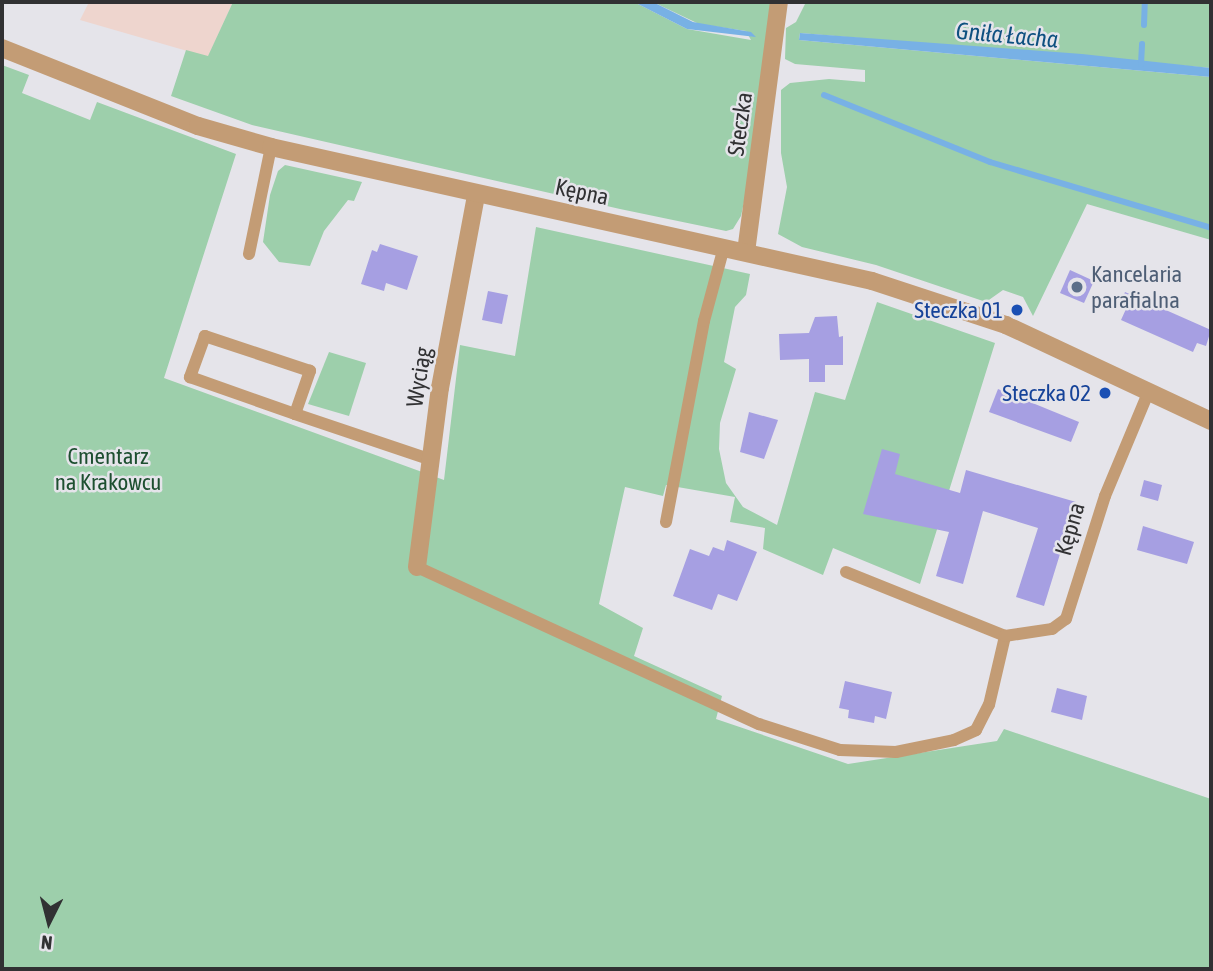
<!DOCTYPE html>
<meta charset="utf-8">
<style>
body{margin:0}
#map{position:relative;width:1213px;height:971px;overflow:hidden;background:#e5e4ea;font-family:"Asap Condensed",sans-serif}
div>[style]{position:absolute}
.commercial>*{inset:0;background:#eed5ce}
.green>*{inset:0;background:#9dcfab}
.water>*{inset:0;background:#78b1e5}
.stream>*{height:6px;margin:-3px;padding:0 3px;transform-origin:3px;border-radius:3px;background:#78b1e5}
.building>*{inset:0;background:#a69fe2}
.service>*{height:12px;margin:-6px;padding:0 6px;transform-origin:6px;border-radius:6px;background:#c39c75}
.minor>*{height:18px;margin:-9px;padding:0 9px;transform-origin:9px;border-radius:9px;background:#c39c75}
.tertiary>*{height:18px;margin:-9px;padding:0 9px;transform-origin:9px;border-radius:9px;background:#c39c75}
.dots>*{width:19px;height:19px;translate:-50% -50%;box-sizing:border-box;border:4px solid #e5e4ea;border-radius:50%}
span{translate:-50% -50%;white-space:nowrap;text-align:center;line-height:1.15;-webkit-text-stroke:5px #e5e4ea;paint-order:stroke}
.street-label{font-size:23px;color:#313133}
.service-label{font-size:23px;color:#4e5e75}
.left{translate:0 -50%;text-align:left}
.transit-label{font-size:23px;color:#164399}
.right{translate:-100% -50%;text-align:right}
.park-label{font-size:23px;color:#1d4f30}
.water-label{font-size:24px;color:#0e5080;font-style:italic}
.frame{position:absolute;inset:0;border:4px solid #313133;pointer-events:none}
.north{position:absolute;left:14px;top:887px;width:70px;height:70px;-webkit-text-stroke:5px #e5e4ea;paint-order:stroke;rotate:186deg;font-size:19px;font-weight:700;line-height:28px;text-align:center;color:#313133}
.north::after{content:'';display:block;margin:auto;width:24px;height:32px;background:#313133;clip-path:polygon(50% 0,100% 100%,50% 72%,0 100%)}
</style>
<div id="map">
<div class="commercial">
<div style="clip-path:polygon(89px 2px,233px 2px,208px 57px,80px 20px)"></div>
</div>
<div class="green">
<div style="clip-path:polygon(233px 2px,634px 2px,687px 29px,751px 40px,746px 31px,699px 24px,653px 2px,772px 2px,752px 165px,741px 216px,733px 229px,726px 231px,620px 209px,252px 125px,171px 96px,186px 50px,208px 56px)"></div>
<div style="clip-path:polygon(806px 2px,1211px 2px,1211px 68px,800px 33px,799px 40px,1211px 77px,1211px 240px,1087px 204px,1033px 316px,1023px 297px,1003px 290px,986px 302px,876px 265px,802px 247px,778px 234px,787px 187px,781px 153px,781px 90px,790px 83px,829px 79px,865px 82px,865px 70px,795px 64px,785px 59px,786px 28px,796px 22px)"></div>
<div style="clip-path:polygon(2px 65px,29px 75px,22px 93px,90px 120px,97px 102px,236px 154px,164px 378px,444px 480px,460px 345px,515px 356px,536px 227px,750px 274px,746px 295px,735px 307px,724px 362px,736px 369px,720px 423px,719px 449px,726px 483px,743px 507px,777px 525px,815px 392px,845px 400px,877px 302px,995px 343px,920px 584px,833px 548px,823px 575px,763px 549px,765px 528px,730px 522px,735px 497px,666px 485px,663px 496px,625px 487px,599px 604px,643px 628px,634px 656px,722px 696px,716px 719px,848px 764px,997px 741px,1004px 729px,1211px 799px,1211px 969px,2px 969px)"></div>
<div style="clip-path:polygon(285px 165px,362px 182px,354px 201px,348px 200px,324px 231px,310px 266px,279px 262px,263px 242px,270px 195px,278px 171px)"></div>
<div style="clip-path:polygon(329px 352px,366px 363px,349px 416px,308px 404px)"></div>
</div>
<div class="water">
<div style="clip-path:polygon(634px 2px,653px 2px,693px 22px,751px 32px,756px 37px,687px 29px)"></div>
<div style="clip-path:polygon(800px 33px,1082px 54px,1211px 68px,1211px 77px,799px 40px)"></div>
</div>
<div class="stream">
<div style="left:1144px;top:25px;width:23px;rotate:-88deg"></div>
<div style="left:1141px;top:64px;width:20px;rotate:-87deg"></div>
<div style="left:824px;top:95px;width:179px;rotate:22deg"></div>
<div style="left:990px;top:162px;width:231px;rotate:16.6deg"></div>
</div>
<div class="building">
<div style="clip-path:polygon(380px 244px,418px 256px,407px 290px,386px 283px,384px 291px,361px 284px,372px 250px,377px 252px)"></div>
<div style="clip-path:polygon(1070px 270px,1094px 281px,1084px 303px,1060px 293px)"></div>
<div style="clip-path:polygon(488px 291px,508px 295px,502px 324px,482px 320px)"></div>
<div style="clip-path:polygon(1125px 292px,1211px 330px,1206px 346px,1197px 343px,1193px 352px,1121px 320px,1126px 309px,1119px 306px)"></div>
<div style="clip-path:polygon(837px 316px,839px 337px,843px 336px,843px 365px,825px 365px,825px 382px,809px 382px,809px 359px,780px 360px,779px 334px,809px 333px,815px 317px)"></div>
<div style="clip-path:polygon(998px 389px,1079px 422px,1071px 442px,989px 412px)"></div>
<div style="clip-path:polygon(749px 412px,778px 420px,764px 459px,740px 452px)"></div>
<div style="clip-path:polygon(882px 449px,900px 454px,895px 474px,960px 493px,966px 470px,1076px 502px,1044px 606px,1016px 597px,1038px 528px,983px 511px,963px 584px,936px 576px,949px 532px,863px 514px)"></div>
<div style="clip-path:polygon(1144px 480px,1162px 485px,1158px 501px,1140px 496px)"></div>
<div style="clip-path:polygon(1143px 526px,1194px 542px,1187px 564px,1137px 550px)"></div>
<div style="clip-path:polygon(727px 540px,757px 552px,737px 601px,718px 594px,712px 610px,673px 596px,690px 549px,709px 556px,713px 547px,724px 551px)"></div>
<div style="clip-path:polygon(845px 681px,892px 692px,886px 719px,875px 716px,874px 723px,848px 718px,849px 710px,839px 708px)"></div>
<div style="clip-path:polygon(1057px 688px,1087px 696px,1082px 720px,1051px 712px)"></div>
</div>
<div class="service">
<div style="left:249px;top:254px;width:109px;rotate:-78.4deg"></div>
<div style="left:295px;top:414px;width:46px;rotate:-70.8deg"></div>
<div style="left:310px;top:371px;width:111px;rotate:-161.6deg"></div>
<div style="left:205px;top:336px;width:44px;rotate:110.1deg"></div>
<div style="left:190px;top:377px;width:111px;rotate:19.4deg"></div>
<div style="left:295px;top:414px;width:145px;rotate:18.6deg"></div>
<div style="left:666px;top:522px;width:205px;rotate:-79.3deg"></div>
<div style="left:704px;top:321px;width:77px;rotate:-74.9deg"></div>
<div style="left:417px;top:567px;width:376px;rotate:24.7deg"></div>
<div style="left:759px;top:724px;width:85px;rotate:17.8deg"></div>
<div style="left:840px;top:750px;width:56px;rotate:2deg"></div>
<div style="left:896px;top:752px;width:59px;rotate:-11.7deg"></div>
<div style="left:954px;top:740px;width:24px;rotate:-24deg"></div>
<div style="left:976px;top:730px;width:28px;rotate:-63deg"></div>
<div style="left:989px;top:705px;width:71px;rotate:-76.9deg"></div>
<div style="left:846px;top:572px;width:171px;rotate:21.9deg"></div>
<div style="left:1005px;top:636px;width:48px;rotate:-8.5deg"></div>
<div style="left:1052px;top:629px;width:17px;rotate:-36deg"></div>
<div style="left:1066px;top:619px;width:129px;rotate:-72.4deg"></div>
<div style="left:1105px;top:496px;width:112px;rotate:-67.3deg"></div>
</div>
<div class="minor">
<div style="left:746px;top:252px;width:252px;rotate:-82.5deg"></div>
<div style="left:417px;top:567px;width:180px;rotate:-82.7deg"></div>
<div style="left:440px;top:388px;width:196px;rotate:-79.4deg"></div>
</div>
<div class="tertiary">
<div style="left:2px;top:48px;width:211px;rotate:21.7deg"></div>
<div style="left:198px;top:126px;width:76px;rotate:16deg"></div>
<div style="left:271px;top:147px;width:616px;rotate:12.57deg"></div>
<div style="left:872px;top:281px;width:141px;rotate:18.2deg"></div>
<div style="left:1006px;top:325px;width:226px;rotate:25.1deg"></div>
</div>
<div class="dots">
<div style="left:1077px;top:287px;background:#5c6f8a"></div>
<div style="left:1017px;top:310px;background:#1a4fb4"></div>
<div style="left:1105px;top:393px;background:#1a4fb4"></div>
</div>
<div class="street-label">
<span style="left:740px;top:124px;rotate:-82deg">Steczka</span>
<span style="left:582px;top:192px;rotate:12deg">Kępna</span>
<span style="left:419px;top:377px;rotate:-81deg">Wyciąg</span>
<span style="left:1070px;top:529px;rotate:-74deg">Kępna</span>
</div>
<div class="service-label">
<span class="left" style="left:1091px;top:287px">Kancelaria<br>parafialna</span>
</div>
<div class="transit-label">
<span class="right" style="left:1003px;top:310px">Steczka 01</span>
<span class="right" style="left:1091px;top:393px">Steczka 02</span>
</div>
<div class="park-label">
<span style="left:108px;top:469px">Cmentarz<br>na Krakowcu</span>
</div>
<div class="water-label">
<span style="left:1007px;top:35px;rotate:5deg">Gniła Łacha</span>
</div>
<div class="frame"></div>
<div class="north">N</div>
</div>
